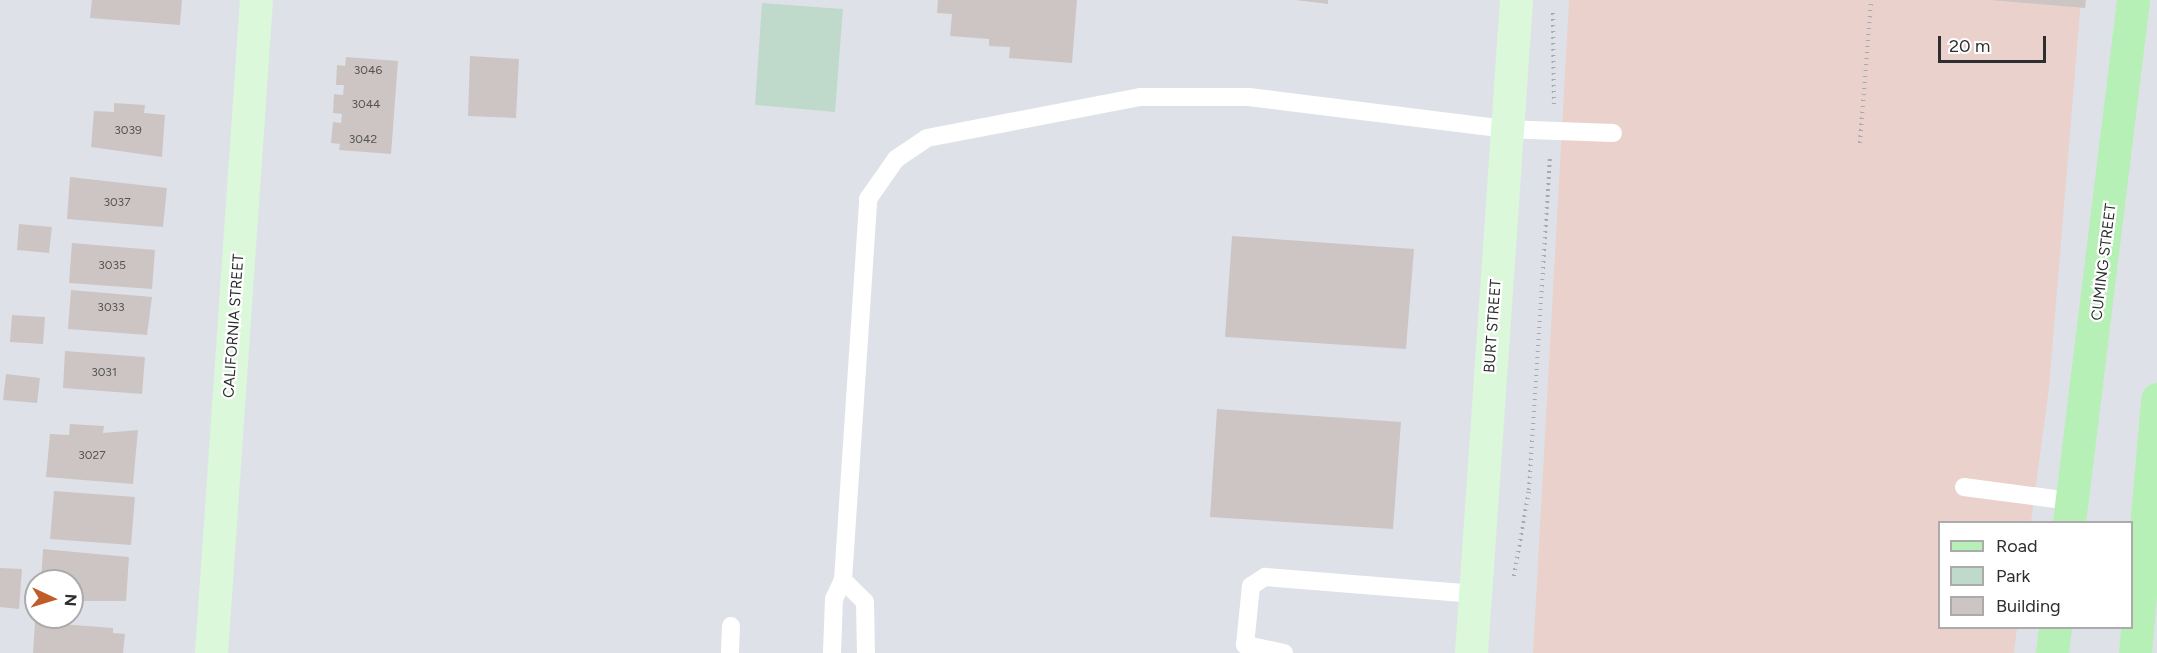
<!DOCTYPE html>
<style>
body{margin:0}
#map{position:relative;width:2157px;height:653px;overflow:hidden;background:#dee2e8;font-family:Figtree,sans-serif}
div>[style]{position:absolute}
.education>*{inset:0;background:#ebd1cc}
.green>*{inset:0;background:#bfdacb}
.building>*{inset:0;background:#cdc5c4}
.path>*{height:4px;margin-top:-2px;transform-origin:0;background:repeating-linear-gradient(90deg,#a6a9ae 0 1.5px,transparent 0 6px)}
.lane>*{height:18px;margin:-9px;padding:0 9px;transform-origin:9px;border-radius:9px;background:#fff}
.secondary>*{height:33px;margin:-16.5px;padding:0 16.5px;transform-origin:16.5px;border-radius:16.5px;background:#dbf8da}
.primary>*{height:33px;margin:-16.5px;padding:0 16.5px;transform-origin:16.5px;border-radius:16.5px;background:#b6f0b6}
span{translate:-50% -50%;white-space:nowrap;text-align:center;line-height:1.15;-webkit-text-stroke:4.5px #fff;paint-order:stroke}
.number-label{font-size:12px;color:#545455}
.number-label span{-webkit-text-stroke-width:0}
.street-label{font-size:15px;color:#2c2e30}
.legend{position:absolute;left:1938px;top:521px;width:195px;height:108px;box-sizing:border-box;background:#fff;border:2px solid #ababac;margin:0;padding:8px 10px;list-style:none;font-size:18px;color:#2c2e30}
.legend li{display:flex;align-items:center;gap:12px;height:30px}
.legend b{width:30px;border:2px solid #ababac}
.north{position:absolute;left:24px;top:569px;width:60px;height:60px;box-sizing:border-box;background:#fff;border:2px solid #ababac;border-radius:50%;rotate:94deg;font-size:16px;font-weight:700;line-height:24px;text-align:center;color:#2c2e30}
.north::after{content:'';display:block;margin:auto;width:21px;height:27px;background:#c15c29;clip-path:polygon(50% 0,100% 100%,50% 72%,0 100%)}
.scale{position:absolute;left:1938px;top:36px;width:108px;height:27px;box-sizing:border-box;border:3px solid #2c2e30;border-top:0;padding-left:8px;font-size:18px;line-height:21px;white-space:nowrap;color:#2c2e30;-webkit-text-stroke:4px #fff;paint-order:stroke}
</style>
<div id="map">
<div class="education">
<div style="clip-path:polygon(1569px 0,2081px 0,2049px 388px,2031px 522px,1940px 522px,1940px 628px,2017px 628px,2014px 653px,1533px 653px)"></div>
</div>
<div class="green">
<div style="clip-path:polygon(762px 3px,843px 9px,835px 112px,755px 105px)"></div>
</div>
<div class="building">
<div style="clip-path:polygon(92px 0,182px 0,180px 25px,90px 18px)"></div>
<div style="clip-path:polygon(938px 0,1077px 0,1072px 63px,1009px 58px,1010px 47px,989px 46px,989px 39px,950px 36px,952px 14px,937px 13px)"></div>
<div style="clip-path:polygon(1296px 0,1328px 0,1328px 4px)"></div>
<div style="clip-path:polygon(1990px 0,2086px 0,2085px 8px)"></div>
<div style="clip-path:polygon(470px 56px,519px 59px,516px 118px,468px 116px)"></div>
<div style="clip-path:polygon(346px 57px,398px 61px,391px 154px,339px 150px,340px 144px,331px 143px,333px 122px,341px 123px,342px 114px,333px 113px,334px 94px,343px 95px,344px 85px,336px 85px,337px 65px,345px 66px)"></div>
<div style="clip-path:polygon(114px 103px,145px 105px,144px 113px,165px 115px,162px 157px,91px 147px,94px 111px,114px 112px)"></div>
<div style="clip-path:polygon(70px 177px,167px 188px,163px 227px,67px 219px)"></div>
<div style="clip-path:polygon(19px 224px,52px 227px,49px 253px,17px 250px)"></div>
<div style="clip-path:polygon(1232px 236px,1414px 249px,1406px 349px,1225px 337px)"></div>
<div style="clip-path:polygon(72px 243px,155px 250px,152px 289px,69px 283px)"></div>
<div style="clip-path:polygon(71px 290px,152px 297px,147px 335px,68px 329px)"></div>
<div style="clip-path:polygon(12px 315px,45px 317px,43px 344px,10px 342px)"></div>
<div style="clip-path:polygon(65px 351px,145px 357px,142px 394px,63px 388px)"></div>
<div style="clip-path:polygon(6px 374px,40px 378px,37px 403px,3px 400px)"></div>
<div style="clip-path:polygon(1217px 409px,1401px 422px,1393px 529px,1210px 517px)"></div>
<div style="clip-path:polygon(70px 424px,104px 426px,103px 433px,138px 430px,133px 484px,46px 477px,50px 434px,69px 435px)"></div>
<div style="clip-path:polygon(54px 491px,135px 497px,131px 545px,50px 539px)"></div>
<div style="clip-path:polygon(43px 549px,129px 557px,126px 601px,72px 601px,72px 581px,41px 581px)"></div>
<div style="clip-path:polygon(0 568px,22px 569px,19px 609px,0 607px)"></div>
<div style="clip-path:polygon(35px 622px,113px 628px,113px 633px,125px 634px,123px 653px,33px 653px)"></div>
</div>
<div class="path">
<div style="left:1553px;top:13px;width:91px;rotate:89.4deg"></div>
<div style="left:1860px;top:143px;width:143px;rotate:-85.6deg"></div>
<div style="left:1514px;top:576px;width:87px;rotate:-80.1deg"></div>
<div style="left:1529px;top:490px;width:335px;rotate:-86.4deg"></div>
</div>
<div class="lane">
<div style="left:1964px;top:487px;width:108px;rotate:7.5deg"></div>
<div style="left:843px;top:580px;width:31px;rotate:45deg"></div>
<div style="left:865px;top:602px;width:51px;rotate:88.9deg"></div>
<div style="left:730px;top:653px;width:27px;rotate:-88deg"></div>
<div style="left:832px;top:653px;width:54px;rotate:-87.9deg"></div>
<div style="left:834px;top:599px;width:21px;rotate:-65deg"></div>
<div style="left:843px;top:580px;width:382px;rotate:-86.2deg"></div>
<div style="left:868px;top:199px;width:49px;rotate:-55deg"></div>
<div style="left:896px;top:159px;width:37px;rotate:-34deg"></div>
<div style="left:927px;top:138px;width:217px;rotate:-10.9deg"></div>
<div style="left:1140px;top:97px;width:109px"></div>
<div style="left:1249px;top:97px;width:260px;rotate:7.1deg"></div>
<div style="left:1507px;top:129px;width:106px;rotate:2.2deg"></div>
<div style="left:1284px;top:653px;width:40px;rotate:-168deg"></div>
<div style="left:1245px;top:645px;width:59px;rotate:-84.2deg"></div>
<div style="left:1251px;top:586px;width:17px;rotate:-33deg"></div>
<div style="left:1265px;top:577px;width:211px;rotate:4.6deg"></div>
</div>
<div class="secondary">
<div style="left:211px;top:653px;width:655px;rotate:-86.06deg"></div>
<div style="left:1471px;top:653px;width:655px;rotate:-86.06deg"></div>
</div>
<div class="primary">
<div style="left:2069px;top:522px;width:526px;rotate:-83.01deg"></div>
<div style="left:2052px;top:653px;width:25px;rotate:-83deg"></div>
<div style="left:2135px;top:653px;width:255px;rotate:-85deg"></div>
</div>
<div class="number-label">
<span style="left:368px;top:71px">3046</span>
<span style="left:366px;top:105px">3044</span>
<span style="left:128px;top:131px">3039</span>
<span style="left:363px;top:140px">3042</span>
<span style="left:117px;top:203px">3037</span>
<span style="left:112px;top:266px">3035</span>
<span style="left:111px;top:308px">3033</span>
<span style="left:104px;top:373px">3031</span>
<span style="left:92px;top:456px">3027</span>
</div>
<div class="street-label">
<span style="left:2104px;top:262px;rotate:-83deg">CUMING STREET</span>
<span style="left:234px;top:326px;rotate:-86deg">CALIFORNIA STREET</span>
<span style="left:1493px;top:326px;rotate:-86deg">BURT STREET</span>
</div>
<ul class="legend">
<li><b style="height:8px;background:#b6f0b6"></b>Road</li>
<li><b style="height:16px;background:#bfdacb"></b>Park</li>
<li><b style="height:16px;background:#cdc5c4"></b>Building</li>
</ul>
<div class="north">N</div>
<div class="scale">20 m</div>
</div>
